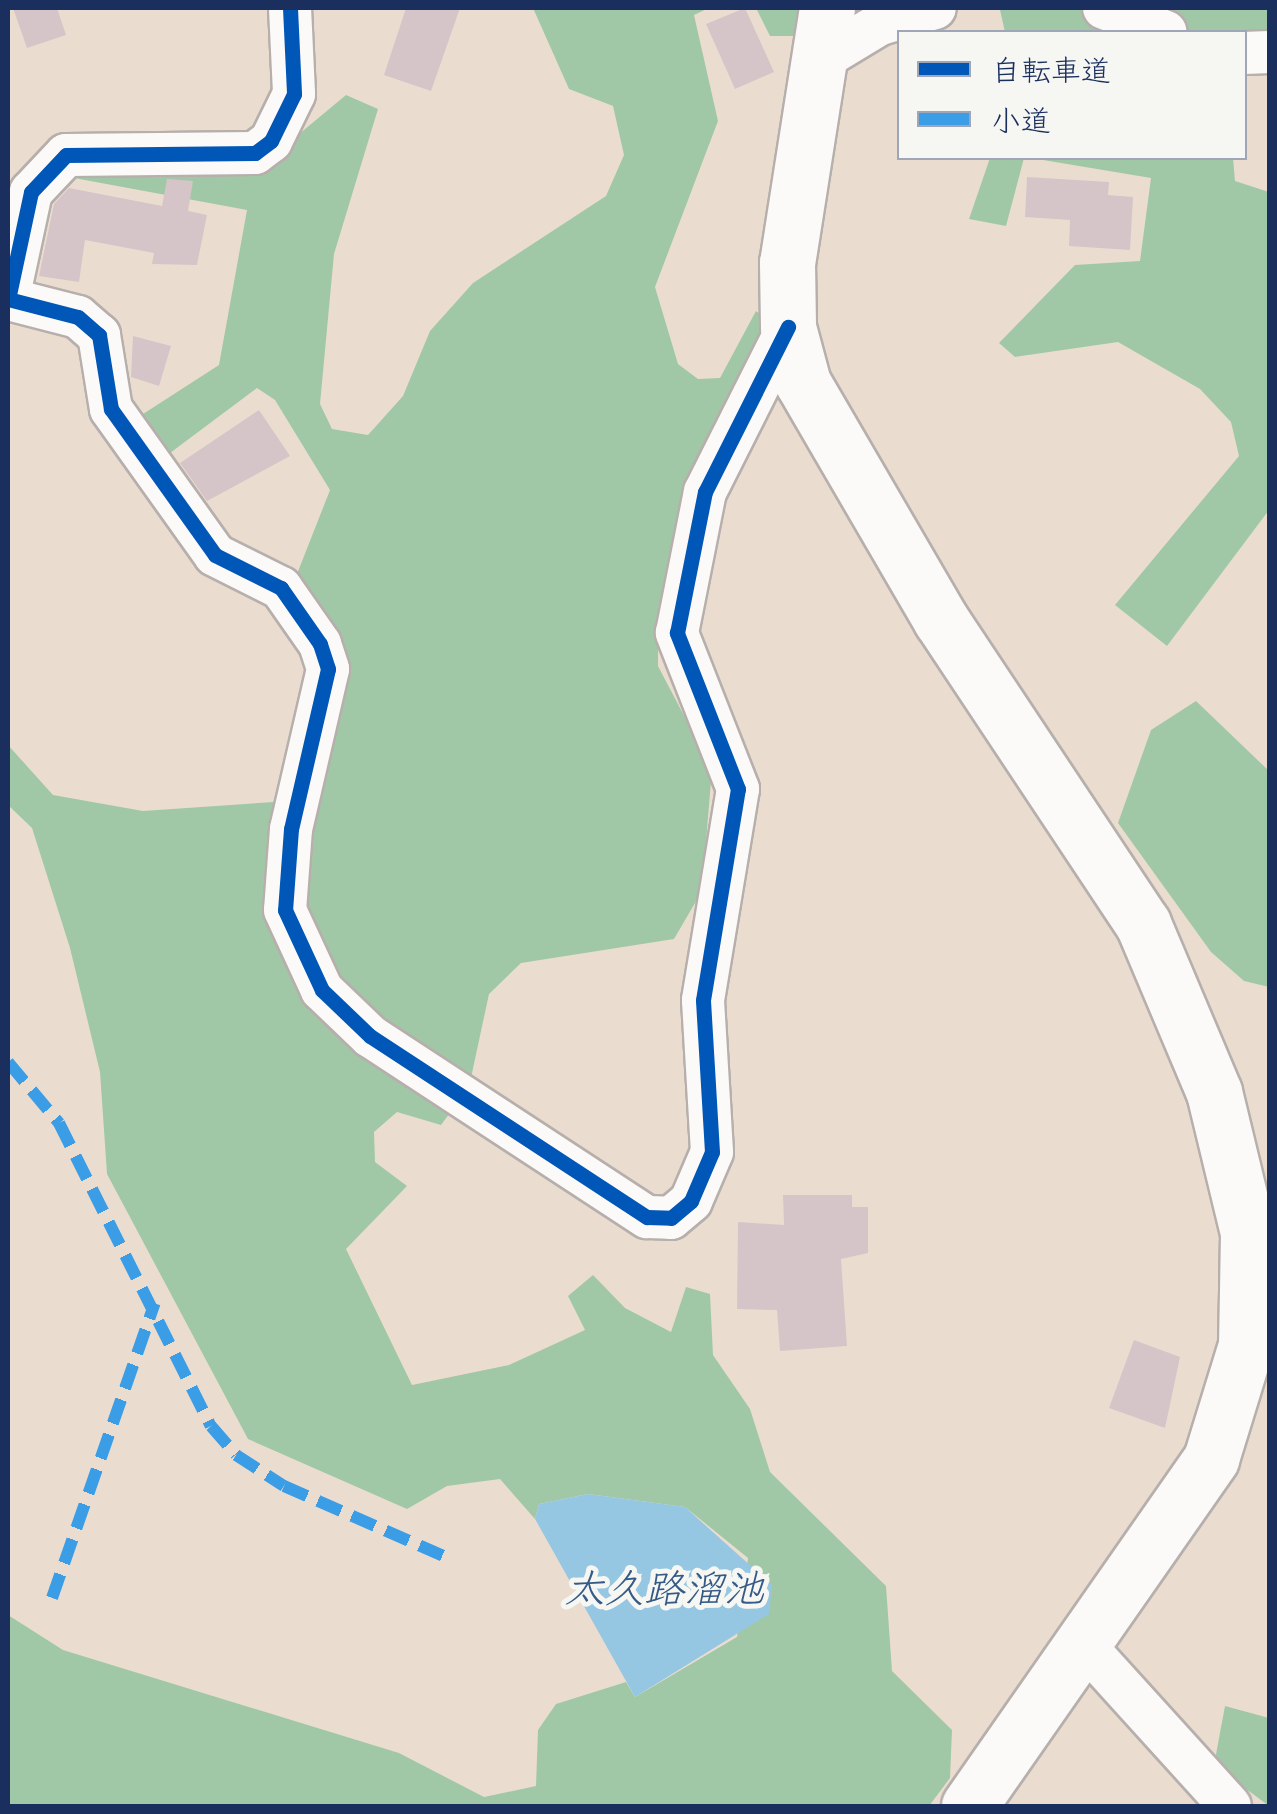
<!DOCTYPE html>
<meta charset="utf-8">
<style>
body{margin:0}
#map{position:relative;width:1277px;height:1814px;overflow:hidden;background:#eaddd0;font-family:Mynerve,"Klee One",sans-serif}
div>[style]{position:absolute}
.forest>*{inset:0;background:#a1c8a6}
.water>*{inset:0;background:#95c7e2}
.building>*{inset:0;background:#d5c5c8}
.roads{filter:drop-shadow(2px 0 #b6afac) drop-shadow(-2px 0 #b6afac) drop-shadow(0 2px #b6afac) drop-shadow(0 -2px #b6afac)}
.street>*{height:42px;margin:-21px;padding:0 21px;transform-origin:21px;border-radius:21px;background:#fcfaf8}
.secondary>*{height:55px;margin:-27.5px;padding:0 27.5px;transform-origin:27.5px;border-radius:27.5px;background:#fcfaf8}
.quiet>*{height:12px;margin-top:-6px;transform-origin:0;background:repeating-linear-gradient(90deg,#3b9de6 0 25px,transparent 0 37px)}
.cycleway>*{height:15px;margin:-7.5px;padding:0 7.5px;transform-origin:7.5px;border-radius:7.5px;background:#0057b8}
span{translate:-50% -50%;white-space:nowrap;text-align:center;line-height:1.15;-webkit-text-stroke:10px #f6f6f2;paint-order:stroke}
.water-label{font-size:40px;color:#355a88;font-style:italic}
.frame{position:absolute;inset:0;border:10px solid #1b2f5e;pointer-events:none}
.legend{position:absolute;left:897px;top:30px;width:350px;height:130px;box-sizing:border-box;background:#f6f6f2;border:2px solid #9ea6b7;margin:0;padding:12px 18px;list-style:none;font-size:30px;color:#1b2f5e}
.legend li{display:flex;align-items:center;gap:20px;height:50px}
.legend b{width:50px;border:2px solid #9ea6b7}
</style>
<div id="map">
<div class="forest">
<div style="clip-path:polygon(533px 8px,709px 8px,694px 15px,718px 121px,655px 287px,678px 364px,698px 379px,720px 378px,756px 311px,770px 321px,711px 445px,658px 608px,658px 666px,712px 769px,702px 891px,674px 939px,521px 963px,489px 994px,469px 1087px,441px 1125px,397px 1112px,374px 1132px,375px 1162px,407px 1186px,346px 1249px,412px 1385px,509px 1365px,585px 1330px,568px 1296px,593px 1275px,625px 1308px,671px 1332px,686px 1287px,710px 1294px,713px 1355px,750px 1409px,770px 1472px,886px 1586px,892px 1671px,952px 1730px,950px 1778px,929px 1806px,8px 1806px,8px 1615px,63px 1650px,399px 1753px,484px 1797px,536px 1786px,538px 1730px,556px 1704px,626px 1682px,635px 1697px,737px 1637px,748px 1558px,685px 1507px,588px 1494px,539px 1504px,535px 1519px,500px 1479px,447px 1486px,407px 1509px,248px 1439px,107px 1174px,100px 1072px,70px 948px,32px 828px,8px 805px,8px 745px,53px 795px,143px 811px,274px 802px,316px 768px,346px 651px,297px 574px,330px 490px,275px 400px,257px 388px,158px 462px,143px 414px,219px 365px,247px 210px,74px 178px,81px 165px,251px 174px,346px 95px,378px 109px,334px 254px,320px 404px,332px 429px,368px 435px,403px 396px,430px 331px,473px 283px,606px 196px,624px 155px,613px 106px,569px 89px)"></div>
<div style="clip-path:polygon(756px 8px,806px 8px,800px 36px,770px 36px)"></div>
<div style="clip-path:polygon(1269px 8px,1269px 40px,1005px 32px,1000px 10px)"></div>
<div style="clip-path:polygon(990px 158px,1024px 158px,1006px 226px,969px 219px)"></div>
<div style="clip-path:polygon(1031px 158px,1233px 158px,1235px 181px,1269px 192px,1269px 510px,1167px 646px,1115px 605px,1239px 456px,1231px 422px,1200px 389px,1118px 342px,1015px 357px,999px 343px,1075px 265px,1140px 261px,1151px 178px)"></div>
<div style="clip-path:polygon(1196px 701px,1269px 771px,1269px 987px,1244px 981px,1211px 952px,1118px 823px,1151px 730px)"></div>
<div style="clip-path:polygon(1225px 1706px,1269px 1718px,1269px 1806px,1214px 1765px)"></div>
</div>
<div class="water">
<div style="clip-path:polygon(588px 1494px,685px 1507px,772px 1585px,769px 1614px,635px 1697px,535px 1519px,539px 1504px)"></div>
</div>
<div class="building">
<div style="clip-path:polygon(13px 8px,57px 8px,66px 35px,27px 48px)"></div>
<div style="clip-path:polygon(406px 8px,460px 8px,431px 91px,384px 75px)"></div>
<div style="clip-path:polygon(745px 8px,774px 72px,735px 89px,706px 24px)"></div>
<div style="clip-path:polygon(1027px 177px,1109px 182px,1108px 195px,1133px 197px,1130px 250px,1069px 246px,1070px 220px,1025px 217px)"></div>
<div style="clip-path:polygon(167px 179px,193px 181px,188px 211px,207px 215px,197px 265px,152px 264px,154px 253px,85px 240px,79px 282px,39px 276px,54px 204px,69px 188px,162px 206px)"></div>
<div style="clip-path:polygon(133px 336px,171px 346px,159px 386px,131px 377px)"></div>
<div style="clip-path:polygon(259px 410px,290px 456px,207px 501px,180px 463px)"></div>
<div style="clip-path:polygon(783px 1195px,852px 1195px,852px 1207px,868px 1207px,868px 1253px,841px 1259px,847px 1346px,780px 1351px,777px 1310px,737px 1309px,738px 1222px,784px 1225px)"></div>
<div style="clip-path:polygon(1134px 1340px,1180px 1357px,1165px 1428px,1109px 1408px)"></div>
</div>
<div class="roads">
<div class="street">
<div style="left:290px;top:8px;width:86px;rotate:87.3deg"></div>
<div style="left:294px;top:94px;width:52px;rotate:116.1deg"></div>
<div style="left:271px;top:141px;width:20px;rotate:143deg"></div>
<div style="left:255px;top:153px;width:189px;rotate:179.4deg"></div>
<div style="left:66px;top:155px;width:51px;rotate:133.4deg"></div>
<div style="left:31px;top:192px;width:109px;rotate:102.1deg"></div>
<div style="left:8px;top:299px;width:72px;rotate:14.4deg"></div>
<div style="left:78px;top:317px;width:28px;rotate:41deg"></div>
<div style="left:99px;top:335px;width:75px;rotate:80.8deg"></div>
<div style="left:111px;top:409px;width:179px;rotate:54.5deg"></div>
<div style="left:215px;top:555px;width:74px;rotate:26.6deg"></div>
<div style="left:281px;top:588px;width:68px;rotate:55.1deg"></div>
<div style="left:320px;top:644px;width:26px;rotate:72deg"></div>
<div style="left:328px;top:669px;width:164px;rotate:103deg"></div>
<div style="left:291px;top:829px;width:81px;rotate:94.2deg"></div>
<div style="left:285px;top:910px;width:88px;rotate:65.2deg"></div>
<div style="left:322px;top:990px;width:66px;rotate:43.8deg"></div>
<div style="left:370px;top:1036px;width:331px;rotate:33.2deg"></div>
<div style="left:647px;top:1217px;width:24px;rotate:2deg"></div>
<div style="left:671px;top:1218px;width:26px;rotate:-40deg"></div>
<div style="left:691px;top:1201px;width:53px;rotate:-66.8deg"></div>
<div style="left:712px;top:1152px;width:152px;rotate:-93.4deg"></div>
<div style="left:703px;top:1000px;width:214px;rotate:-80.6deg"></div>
<div style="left:738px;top:789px;width:168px;rotate:-111.4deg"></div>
<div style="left:677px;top:633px;width:144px;rotate:-78.8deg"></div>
<div style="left:705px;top:492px;width:185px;rotate:-63.3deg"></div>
<div style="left:1104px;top:8px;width:66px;rotate:21.2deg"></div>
<div style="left:1244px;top:53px;width:26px;rotate:-2deg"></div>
<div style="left:822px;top:59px;width:68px;rotate:-31.1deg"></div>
<div style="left:880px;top:24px;width:57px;rotate:-16.2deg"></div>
<div style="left:1084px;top:1645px;width:217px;rotate:47.8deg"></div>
</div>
<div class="secondary">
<div style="left:827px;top:8px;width:257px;rotate:98.9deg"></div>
<div style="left:787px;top:262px;width:65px;rotate:89.1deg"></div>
<div style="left:788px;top:327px;width:58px;rotate:75deg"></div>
<div style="left:803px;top:383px;width:274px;rotate:59.8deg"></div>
<div style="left:941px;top:620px;width:365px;rotate:56.4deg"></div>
<div style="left:1143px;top:924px;width:182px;rotate:67.1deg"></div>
<div style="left:1214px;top:1092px;width:145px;rotate:76.4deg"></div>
<div style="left:1248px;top:1233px;width:112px;rotate:91deg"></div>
<div style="left:1246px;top:1345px;width:119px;rotate:107.1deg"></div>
<div style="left:1211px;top:1459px;width:423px;rotate:124.9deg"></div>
</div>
</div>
<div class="quiet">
<div style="left:8px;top:1062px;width:80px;rotate:50.1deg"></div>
<div style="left:59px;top:1123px;width:339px;rotate:63.4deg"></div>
<div style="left:211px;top:1426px;width:38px;rotate:49deg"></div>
<div style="left:236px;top:1455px;width:57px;rotate:32.9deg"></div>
<div style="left:284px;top:1486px;width:181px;rotate:23.7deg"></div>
<div style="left:52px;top:1598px;width:312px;rotate:-70.8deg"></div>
</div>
<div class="cycleway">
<div style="left:290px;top:8px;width:86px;rotate:87.3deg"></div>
<div style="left:294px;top:94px;width:52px;rotate:116.1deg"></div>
<div style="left:271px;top:141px;width:20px;rotate:143deg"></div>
<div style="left:255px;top:153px;width:189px;rotate:179.4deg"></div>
<div style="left:66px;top:155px;width:51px;rotate:133.4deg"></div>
<div style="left:31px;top:192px;width:109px;rotate:102.1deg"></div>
<div style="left:8px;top:299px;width:72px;rotate:14.4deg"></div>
<div style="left:78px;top:317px;width:28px;rotate:41deg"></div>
<div style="left:99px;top:335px;width:75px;rotate:80.8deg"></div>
<div style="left:111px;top:409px;width:179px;rotate:54.5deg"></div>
<div style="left:215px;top:555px;width:74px;rotate:26.6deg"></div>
<div style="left:281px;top:588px;width:68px;rotate:55.1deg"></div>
<div style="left:320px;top:644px;width:26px;rotate:72deg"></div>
<div style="left:328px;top:669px;width:164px;rotate:103deg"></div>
<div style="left:291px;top:829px;width:81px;rotate:94.2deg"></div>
<div style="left:285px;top:910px;width:88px;rotate:65.2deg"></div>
<div style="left:322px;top:990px;width:66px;rotate:43.8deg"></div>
<div style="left:370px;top:1036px;width:331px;rotate:33.2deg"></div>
<div style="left:647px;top:1217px;width:24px;rotate:2deg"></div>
<div style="left:671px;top:1218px;width:26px;rotate:-40deg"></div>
<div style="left:691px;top:1201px;width:53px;rotate:-66.8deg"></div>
<div style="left:712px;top:1152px;width:152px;rotate:-93.4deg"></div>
<div style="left:703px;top:1000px;width:214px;rotate:-80.6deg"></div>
<div style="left:738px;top:789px;width:168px;rotate:-111.4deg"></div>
<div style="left:677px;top:633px;width:144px;rotate:-78.8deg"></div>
<div style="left:705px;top:492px;width:185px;rotate:-63.3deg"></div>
</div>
<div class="water-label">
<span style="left:664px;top:1591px">太久路溜池</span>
</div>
<div class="frame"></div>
<ul class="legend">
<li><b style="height:12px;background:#0057b8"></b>自転車道</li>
<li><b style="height:12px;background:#3b9de6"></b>小道</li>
</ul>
</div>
